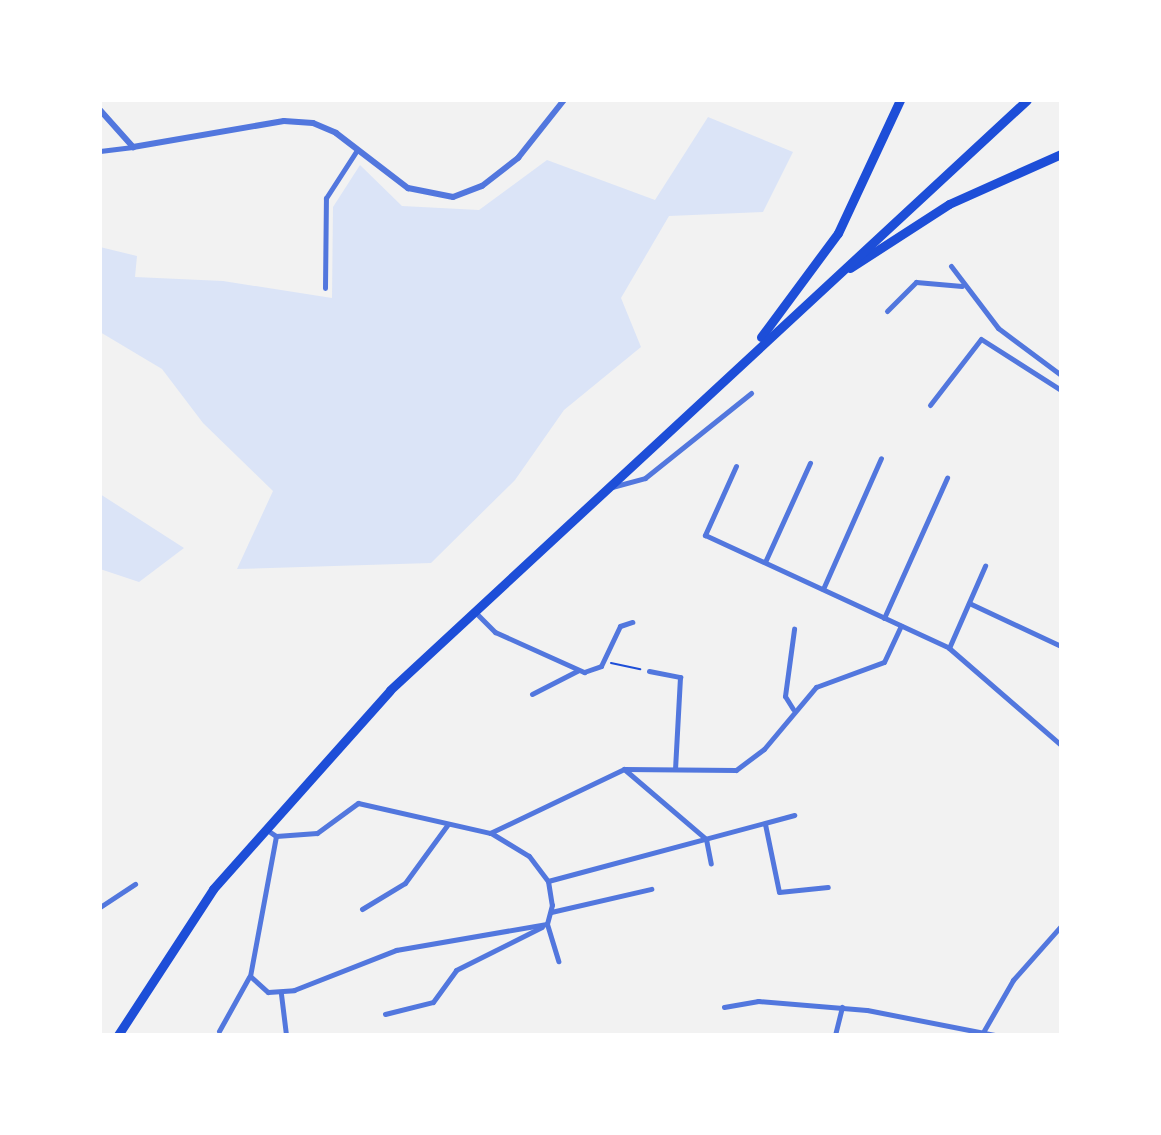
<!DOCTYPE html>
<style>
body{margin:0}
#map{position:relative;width:1161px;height:1135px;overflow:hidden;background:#f2f2f2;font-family:Signika,sans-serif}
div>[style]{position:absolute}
.green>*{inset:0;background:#dbe4f7}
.path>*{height:2px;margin:-1px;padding:0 1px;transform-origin:1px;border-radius:1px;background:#1d4ed8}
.minor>*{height:5px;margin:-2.5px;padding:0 2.5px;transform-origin:2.5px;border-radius:2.5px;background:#5277de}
.tertiary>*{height:6px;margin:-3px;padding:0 3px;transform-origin:3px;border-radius:3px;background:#5277de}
.trunk>*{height:9px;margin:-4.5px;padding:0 4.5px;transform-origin:4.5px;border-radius:4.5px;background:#1d4ed8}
span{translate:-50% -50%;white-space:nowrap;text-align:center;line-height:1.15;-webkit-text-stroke:6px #fff;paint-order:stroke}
.frame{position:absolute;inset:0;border:102px solid #fff;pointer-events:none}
</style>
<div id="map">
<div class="green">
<div style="clip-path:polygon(708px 117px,793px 152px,763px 212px,669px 216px,621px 298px,641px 347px,564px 410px,515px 480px,431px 563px,237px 569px,273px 491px,203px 423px,162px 369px,100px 332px,100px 247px,137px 256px,135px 277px,223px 281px,332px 298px,333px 207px,360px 165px,402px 206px,479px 210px,547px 160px,655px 200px)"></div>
<div style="clip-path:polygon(100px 494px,184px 548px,139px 582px,100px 569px)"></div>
</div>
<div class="path">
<div style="left:611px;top:663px;width:30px;rotate:12deg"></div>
</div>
<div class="minor">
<div style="left:100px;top:151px;width:33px;rotate:-7deg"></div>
<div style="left:951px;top:266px;width:78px;rotate:52.8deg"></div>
<div style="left:998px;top:328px;width:79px;rotate:36.7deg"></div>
<div style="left:325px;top:288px;width:90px;rotate:-89.4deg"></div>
<div style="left:326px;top:198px;width:57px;rotate:-57.1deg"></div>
<div style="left:887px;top:311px;width:41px;rotate:-45deg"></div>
<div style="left:916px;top:282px;width:46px;rotate:5deg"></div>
<div style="left:930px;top:405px;width:83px;rotate:-52.3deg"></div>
<div style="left:981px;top:339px;width:95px;rotate:32.5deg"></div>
<div style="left:736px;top:466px;width:76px;rotate:114.2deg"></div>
<div style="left:705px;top:535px;width:269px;rotate:24.8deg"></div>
<div style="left:949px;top:648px;width:148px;rotate:40.9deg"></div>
<div style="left:612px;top:487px;width:34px;rotate:-15deg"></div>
<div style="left:645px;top:478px;width:136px;rotate:-38.7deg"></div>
<div style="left:765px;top:562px;width:109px;rotate:-65.6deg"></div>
<div style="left:823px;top:589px;width:143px;rotate:-66.1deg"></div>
<div style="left:969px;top:603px;width:102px;rotate:25.1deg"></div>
<div style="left:474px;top:611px;width:30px;rotate:45deg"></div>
<div style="left:495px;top:632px;width:98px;rotate:24.2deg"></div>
<div style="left:584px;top:672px;width:18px;rotate:-19deg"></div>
<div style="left:601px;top:666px;width:44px;rotate:-64.6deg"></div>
<div style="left:620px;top:626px;width:13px;rotate:-18deg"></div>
<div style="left:884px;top:618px;width:154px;rotate:-65.8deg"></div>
<div style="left:949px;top:648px;width:90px;rotate:-66.3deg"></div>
<div style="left:649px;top:671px;width:32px;rotate:11deg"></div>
<div style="left:680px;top:677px;width:92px;rotate:93.1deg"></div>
<div style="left:532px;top:694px;width:51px;rotate:-27.1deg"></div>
<div style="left:793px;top:709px;width:15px;rotate:-122deg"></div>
<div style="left:785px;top:696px;width:68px;rotate:-82.3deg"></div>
<div style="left:624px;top:769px;width:108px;rotate:40.5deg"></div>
<div style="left:706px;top:839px;width:25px;rotate:79deg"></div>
<div style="left:765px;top:824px;width:69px;rotate:78.4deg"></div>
<div style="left:779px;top:892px;width:49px;rotate:-5.8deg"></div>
<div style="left:267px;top:830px;width:11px;rotate:34deg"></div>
<div style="left:276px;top:836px;width:41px;rotate:-4.2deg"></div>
<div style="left:317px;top:833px;width:51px;rotate:-36.2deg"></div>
<div style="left:358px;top:803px;width:135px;rotate:12.8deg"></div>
<div style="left:490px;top:833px;width:148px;rotate:-25.5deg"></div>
<div style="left:624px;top:769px;width:112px;rotate:0.5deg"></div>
<div style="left:736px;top:770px;width:35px;rotate:-37deg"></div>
<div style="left:764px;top:749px;width:81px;rotate:-50deg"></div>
<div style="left:816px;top:687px;width:72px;rotate:-20.2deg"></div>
<div style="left:884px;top:662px;width:40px;rotate:-65deg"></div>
<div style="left:491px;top:833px;width:44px;rotate:31.2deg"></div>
<div style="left:529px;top:856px;width:31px;rotate:53deg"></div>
<div style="left:548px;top:881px;width:24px;rotate:81deg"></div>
<div style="left:552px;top:905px;width:20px;rotate:105deg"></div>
<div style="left:547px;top:924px;width:39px;rotate:73deg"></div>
<div style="left:276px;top:836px;width:142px;rotate:100.5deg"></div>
<div style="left:250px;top:976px;width:24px;rotate:42deg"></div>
<div style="left:268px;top:992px;width:26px;rotate:-4deg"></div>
<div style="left:294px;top:990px;width:110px;rotate:-21.4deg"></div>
<div style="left:396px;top:950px;width:153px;rotate:-9.8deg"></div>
<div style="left:548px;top:881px;width:255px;rotate:-15deg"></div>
<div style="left:100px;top:907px;width:42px;rotate:-33.3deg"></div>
<div style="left:362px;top:909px;width:50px;rotate:-31.2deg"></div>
<div style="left:405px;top:883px;width:73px;rotate:-53.9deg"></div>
<div style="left:551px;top:912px;width:103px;rotate:-13deg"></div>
<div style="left:281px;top:994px;width:41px;rotate:83deg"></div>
<div style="left:724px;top:1007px;width:35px;rotate:-10deg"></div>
<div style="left:758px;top:1001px;width:109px;rotate:4.7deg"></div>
<div style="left:867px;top:1010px;width:130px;rotate:11.1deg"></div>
<div style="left:385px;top:1014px;width:49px;rotate:-14deg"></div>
<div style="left:433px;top:1002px;width:39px;rotate:-54deg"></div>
<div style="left:456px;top:970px;width:96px;rotate:-26.6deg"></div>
<div style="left:219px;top:1031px;width:62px;rotate:-60.9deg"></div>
<div style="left:982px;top:1034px;width:62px;rotate:-60.1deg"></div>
<div style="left:1013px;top:980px;width:72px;rotate:-48.4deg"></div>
<div style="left:835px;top:1035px;width:29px;rotate:-76deg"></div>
</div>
<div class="tertiary">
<div style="left:100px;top:110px;width:50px;rotate:48.3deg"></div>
<div style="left:133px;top:147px;width:153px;rotate:-9.8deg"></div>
<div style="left:284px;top:121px;width:29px;rotate:4deg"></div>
<div style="left:313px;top:123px;width:25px;rotate:23deg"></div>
<div style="left:336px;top:133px;width:91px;rotate:37.4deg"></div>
<div style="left:408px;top:188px;width:46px;rotate:11.3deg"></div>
<div style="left:453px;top:197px;width:31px;rotate:-21deg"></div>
<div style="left:482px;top:186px;width:46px;rotate:-37.9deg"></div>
<div style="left:518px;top:158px;width:74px;rotate:-51.6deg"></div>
</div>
<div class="trunk">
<div style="left:850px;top:268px;width:118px;rotate:-32.9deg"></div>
<div style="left:949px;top:204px;width:123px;rotate:-24.1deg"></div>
<div style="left:761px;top:337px;width:129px;rotate:-53.5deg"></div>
<div style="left:838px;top:233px;width:147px;rotate:-65deg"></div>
<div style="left:118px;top:1035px;width:174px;rotate:-56.9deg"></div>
<div style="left:213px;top:889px;width:266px;rotate:-48.3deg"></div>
<div style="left:390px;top:690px;width:868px;rotate:-42.81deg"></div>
</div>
<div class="frame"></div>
</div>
